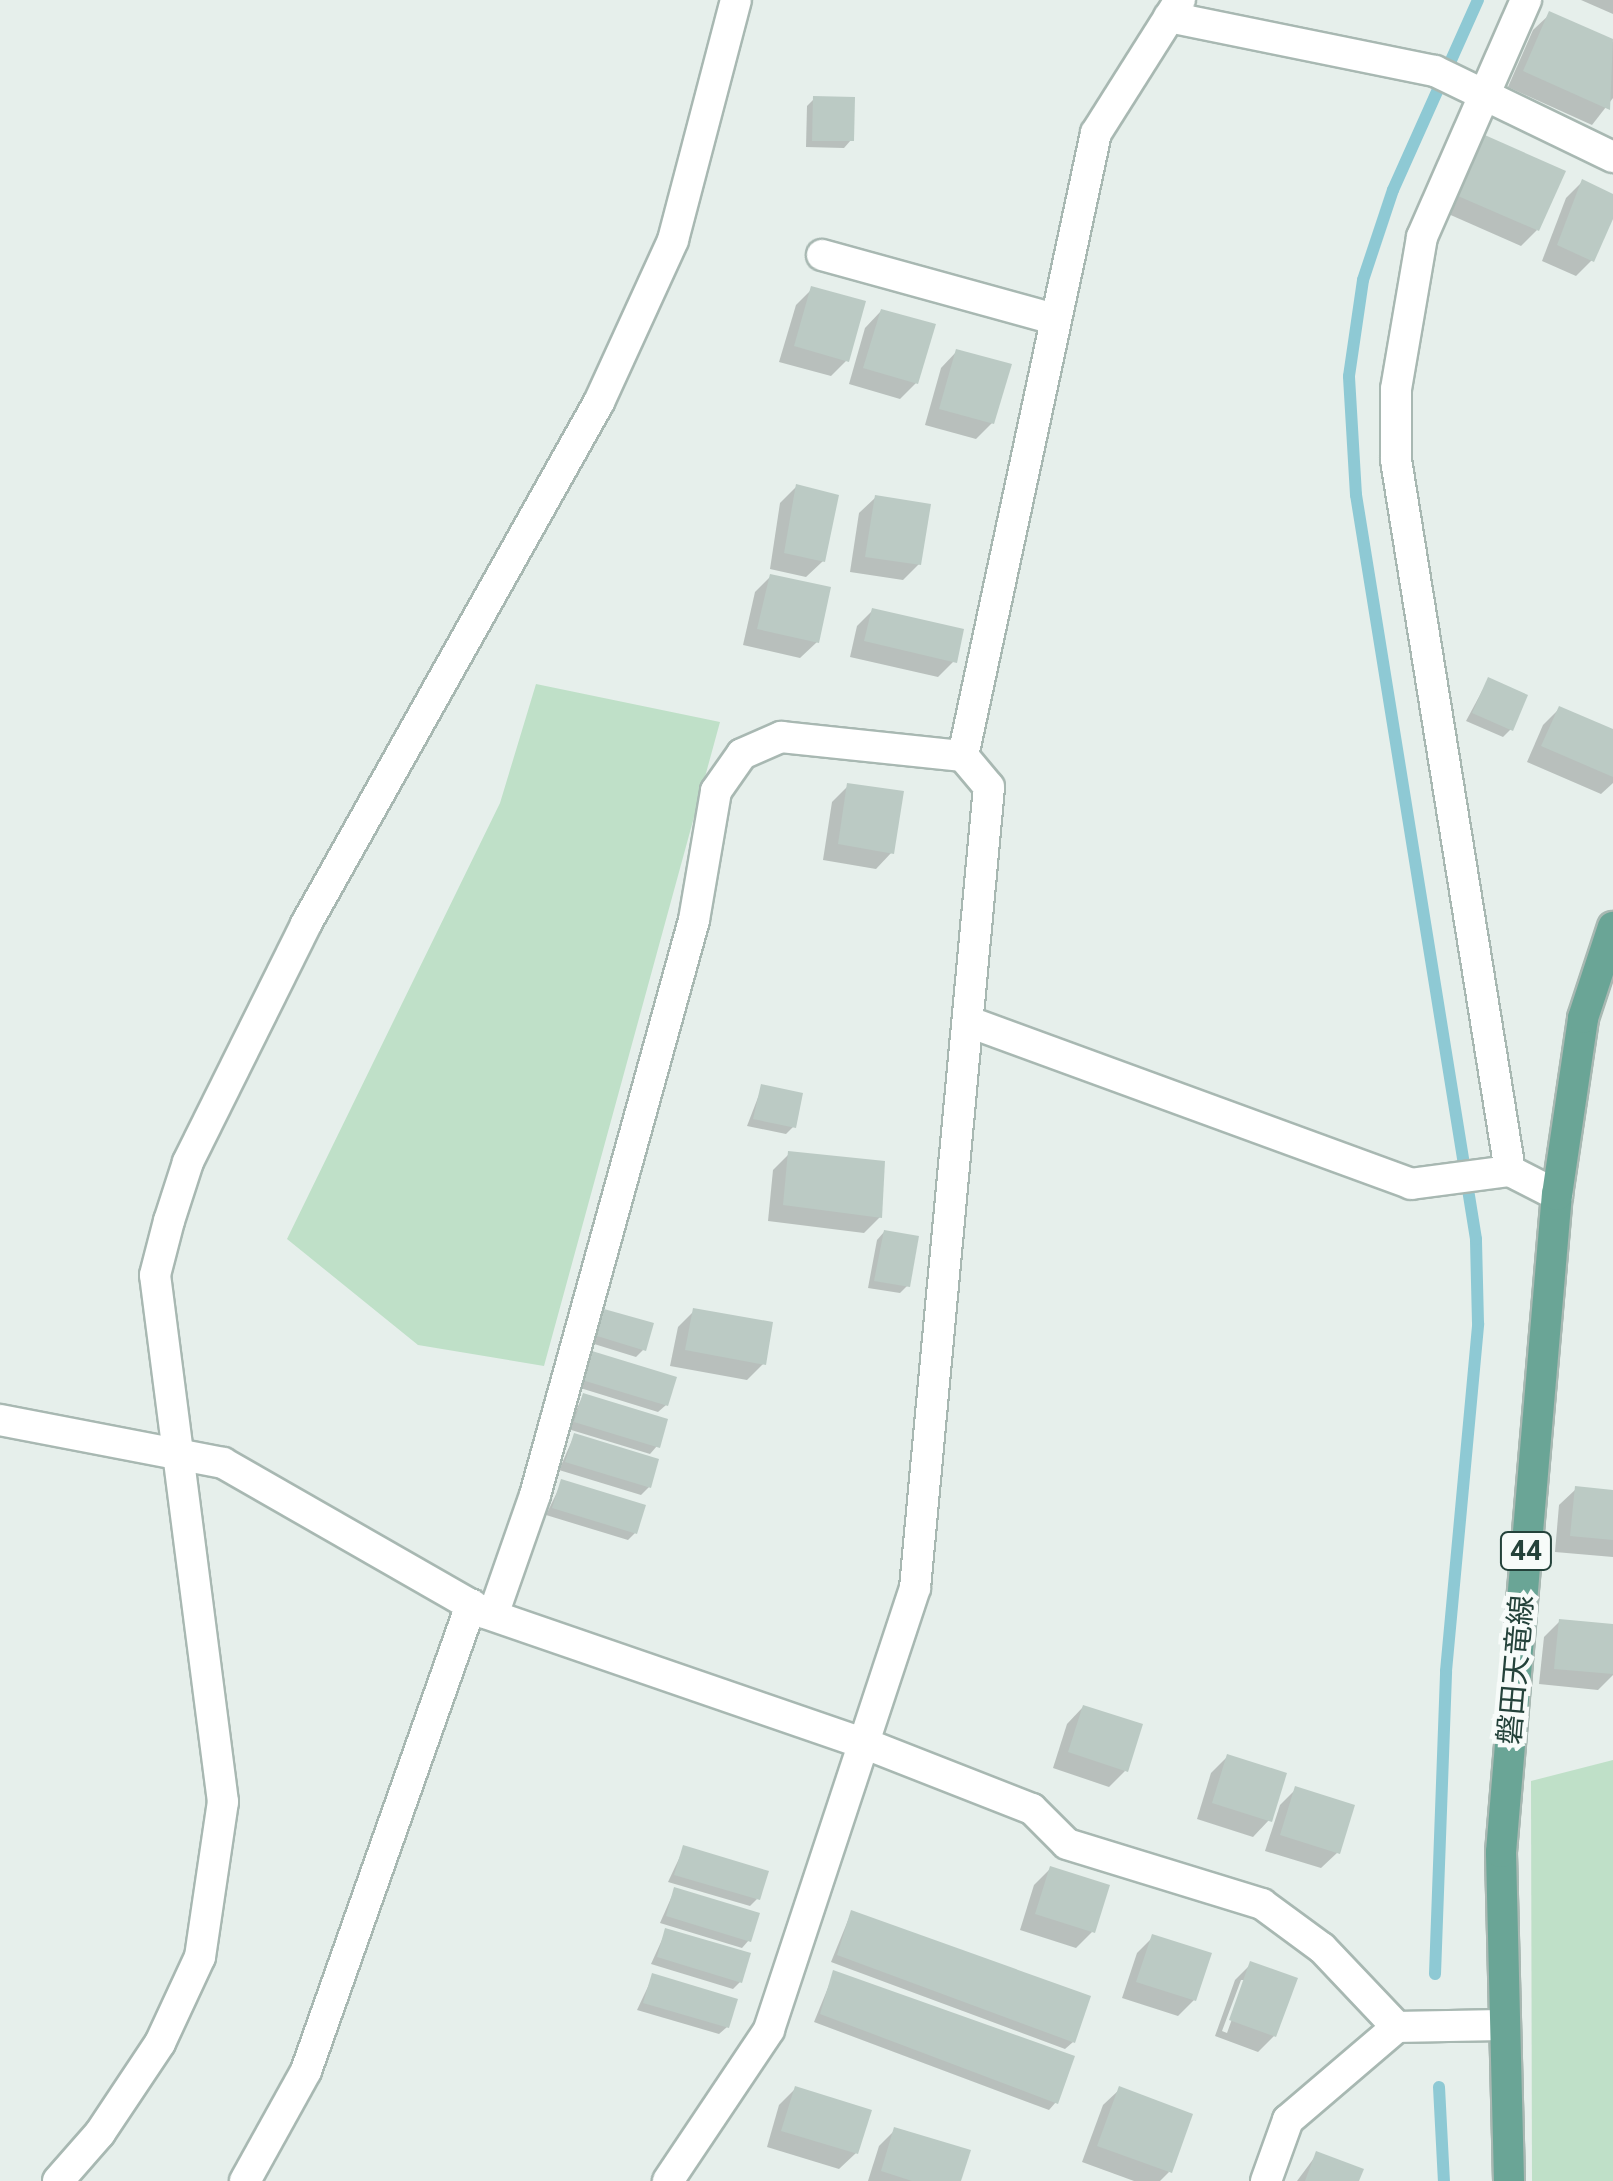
<!DOCTYPE html>
<meta charset="utf-8">
<style>
body{margin:0}
#map{position:relative;width:1613px;height:2181px;overflow:hidden;background:#e6efeb;font-family:Roboto,"Noto Sans JP",sans-serif}
div>[style]{position:absolute}
.green>*{inset:0;background:#bfe0c8}
.shadow>*{inset:0;background:#0003}
.stream>*{height:12px;margin:-6px;padding:0 6px;transform-origin:6px;border-radius:6px;background:#8ec9d4}
.building>*{inset:0;background:#bbcac4}
.roads{filter:drop-shadow(2px 0 #a8b8b2) drop-shadow(-2px 0 #a8b8b2) drop-shadow(0 2px #a8b8b2) drop-shadow(0 -2px #a8b8b2)}
.minor>*{height:30px;margin:-15px;padding:0 15px;transform-origin:15px;border-radius:15px;background:#fff}
.primary>*{height:30px;margin:-15px;padding:0 15px;transform-origin:15px;border-radius:15px;background:#6aa596}
span{translate:-50% -50%;white-space:nowrap;text-align:center;line-height:1.15;-webkit-text-stroke:9px #f7fbf9;paint-order:stroke}
.shield-label span{padding:2px 8px;background:#f7fbf9;border:2px solid;border-radius:8px;-webkit-text-stroke-width:0}
.shield-label{font-size:28px;color:#24423a;font-weight:700}
.street-label{font-size:30px;color:#24423a}
</style>
<div id="map">
<div class="green">
<div style="clip-path:polygon(536px 684px,720px 722px,544px 1366px,418px 1345px,287px 1239px,500px 803px)"></div>
<div style="clip-path:polygon(1613px 1760px,1613px 2181px,1532px 2181px,1531px 1781px)"></div>
</div>
<div class="shadow">
<div style="clip-path:polygon(1581px 0,1613px 0,1613px 14px)"></div>
<div style="clip-path:polygon(1550px 14px,1613px 42px,1613px 98px,1592px 125px,1508px 87px,1533px 30px)"></div>
<div style="clip-path:polygon(814px 99px,851px 140px,844px 148px,806px 147px,807px 106px)"></div>
<div style="clip-path:polygon(1462px 151px,1537px 230px,1521px 246px,1437px 209px)"></div>
<div style="clip-path:polygon(1582px 182px,1613px 197px,1613px 213px,1592px 260px,1576px 276px,1542px 261px,1566px 198px)"></div>
<div style="clip-path:polygon(812px 289px,847px 360px,831px 376px,779px 362px,796px 305px)"></div>
<div style="clip-path:polygon(881px 311px,916px 383px,900px 399px,849px 384px,865px 328px)"></div>
<div style="clip-path:polygon(957px 351px,992px 423px,976px 439px,925px 425px,941px 368px)"></div>
<div style="clip-path:polygon(796px 487px,823px 561px,806px 577px,770px 569px,780px 503px)"></div>
<div style="clip-path:polygon(876px 497px,919px 564px,903px 580px,850px 572px,859px 513px)"></div>
<div style="clip-path:polygon(771px 576px,817px 642px,800px 658px,743px 645px,755px 592px)"></div>
<div style="clip-path:polygon(873px 610px,954px 661px,938px 677px,850px 657px,857px 626px)"></div>
<div style="clip-path:polygon(1488px 680px,1511px 729px,1503px 737px,1466px 721px)"></div>
<div style="clip-path:polygon(1559px 709px,1613px 731px,1613px 783px,1601px 794px,1527px 762px,1543px 725px)"></div>
<div style="clip-path:polygon(848px 786px,892px 852px,876px 869px,823px 860px,832px 802px)"></div>
<div style="clip-path:polygon(762px 1087px,793px 1127px,786px 1134px,747px 1126px)"></div>
<div style="clip-path:polygon(789px 1154px,880px 1217px,864px 1233px,768px 1221px,773px 1170px)"></div>
<div style="clip-path:polygon(884px 1232px,907px 1286px,900px 1293px,868px 1288px,877px 1240px)"></div>
<div style="clip-path:polygon(694px 1311px,763px 1364px,747px 1380px,670px 1366px,678px 1327px)"></div>
<div style="clip-path:polygon(605px 1312px,643px 1350px,636px 1357px,591px 1343px)"></div>
<div style="clip-path:polygon(592px 1354px,666px 1405px,658px 1412px,577px 1387px)"></div>
<div style="clip-path:polygon(583px 1395px,657px 1446px,650px 1454px,568px 1429px)"></div>
<div style="clip-path:polygon(574px 1436px,649px 1487px,641px 1495px,559px 1470px)"></div>
<div style="clip-path:polygon(562px 1482px,635px 1533px,628px 1540px,546px 1515px)"></div>
<div style="clip-path:polygon(1576px 1489px,1613px 1492px,1613px 1557px,1555px 1552px,1559px 1505px)"></div>
<div style="clip-path:polygon(1560px 1621px,1613px 1626px,1613px 1675px,1598px 1690px,1539px 1684px,1544px 1637px)"></div>
<div style="clip-path:polygon(1083px 1707px,1125px 1771px,1109px 1787px,1053px 1768px,1067px 1724px)"></div>
<div style="clip-path:polygon(1227px 1757px,1269px 1820px,1253px 1837px,1197px 1819px,1211px 1773px)"></div>
<div style="clip-path:polygon(1296px 1789px,1338px 1852px,1321px 1868px,1265px 1851px,1280px 1805px)"></div>
<div style="clip-path:polygon(684px 1848px,757px 1899px,750px 1906px,668px 1882px)"></div>
<div style="clip-path:polygon(1050px 1869px,1092px 1932px,1076px 1948px,1020px 1930px,1034px 1885px)"></div>
<div style="clip-path:polygon(675px 1889px,749px 1940px,742px 1948px,660px 1923px)"></div>
<div style="clip-path:polygon(851px 1913px,1073px 2042px,1065px 2049px,831px 1962px)"></div>
<div style="clip-path:polygon(666px 1931px,740px 1982px,733px 1989px,651px 1964px)"></div>
<div style="clip-path:polygon(1153px 1937px,1194px 2000px,1178px 2016px,1122px 1998px,1137px 1953px)"></div>
<div style="clip-path:polygon(evenodd,1251px 1964px,1274px 2036px,1258px 2052px,1215px 2036px,1235px 1980px,1251px 1964px,1241px 1980px,1246px 1980px,1227px 2033px,1222px 2031px,1241px 1980px)"></div>
<div style="clip-path:polygon(834px 1973px,1056px 2102px,1049px 2110px,814px 2022px)"></div>
<div style="clip-path:polygon(653px 1976px,727px 2027px,719px 2034px,637px 2010px)"></div>
<div style="clip-path:polygon(795px 2089px,856px 2153px,839px 2169px,767px 2147px,779px 2105px)"></div>
<div style="clip-path:polygon(1120px 2089px,1169px 2172px,1160px 2181px,1134px 2181px,1082px 2162px,1103px 2105px)"></div>
<div style="clip-path:polygon(895px 2130px,959px 2181px,868px 2181px,879px 2146px)"></div>
<div style="clip-path:polygon(1317px 2154px,1357px 2181px,1297px 2181px)"></div>
</div>
<div class="stream">
<div style="left:1435px;top:1974px;width:303px;rotate:-87.9deg"></div>
<div style="left:1446px;top:1671px;width:349px;rotate:-84.7deg"></div>
<div style="left:1478px;top:1323px;width:84px;rotate:-91.4deg"></div>
<div style="left:1476px;top:1239px;width:754px;rotate:-99.16deg"></div>
<div style="left:1356px;top:495px;width:119px;rotate:-93.4deg"></div>
<div style="left:1349px;top:376px;width:97px;rotate:-81.7deg"></div>
<div style="left:1363px;top:280px;width:95px;rotate:-71.6deg"></div>
<div style="left:1393px;top:190px;width:208px;rotate:-65.9deg"></div>
<div style="left:1439px;top:2087px;width:94px;rotate:87deg"></div>
</div>
<div class="building">
<div style="clip-path:polygon(1549px 11px,1613px 39px,1610px 110px,1523px 71px)"></div>
<div style="clip-path:polygon(813px 96px,855px 97px,854px 141px,812px 141px)"></div>
<div style="clip-path:polygon(1478px 132px,1566px 171px,1539px 231px,1451px 193px)"></div>
<div style="clip-path:polygon(1582px 179px,1613px 194px,1613px 219px,1594px 262px,1557px 245px)"></div>
<div style="clip-path:polygon(811px 286px,866px 301px,849px 362px,794px 346px)"></div>
<div style="clip-path:polygon(881px 309px,936px 324px,918px 384px,863px 368px)"></div>
<div style="clip-path:polygon(956px 349px,1012px 364px,994px 424px,939px 409px)"></div>
<div style="clip-path:polygon(796px 484px,839px 495px,825px 562px,784px 553px)"></div>
<div style="clip-path:polygon(875px 495px,931px 504px,921px 565px,865px 557px)"></div>
<div style="clip-path:polygon(770px 574px,831px 587px,819px 643px,757px 629px)"></div>
<div style="clip-path:polygon(872px 608px,964px 629px,957px 663px,864px 641px)"></div>
<div style="clip-path:polygon(1488px 677px,1528px 695px,1513px 731px,1472px 713px)"></div>
<div style="clip-path:polygon(1559px 706px,1613px 729px,1613px 777px,1541px 746px)"></div>
<div style="clip-path:polygon(847px 783px,904px 791px,894px 854px,838px 844px)"></div>
<div style="clip-path:polygon(761px 1084px,803px 1093px,796px 1128px,753px 1119px)"></div>
<div style="clip-path:polygon(788px 1151px,885px 1161px,882px 1218px,783px 1205px)"></div>
<div style="clip-path:polygon(884px 1230px,919px 1236px,910px 1287px,874px 1281px)"></div>
<div style="clip-path:polygon(693px 1308px,773px 1322px,766px 1365px,685px 1350px)"></div>
<div style="clip-path:polygon(604px 1309px,654px 1323px,646px 1351px,597px 1336px)"></div>
<div style="clip-path:polygon(592px 1351px,677px 1377px,668px 1406px,582px 1380px)"></div>
<div style="clip-path:polygon(583px 1393px,668px 1419px,660px 1448px,574px 1422px)"></div>
<div style="clip-path:polygon(574px 1433px,659px 1459px,651px 1488px,565px 1462px)"></div>
<div style="clip-path:polygon(561px 1479px,646px 1505px,637px 1534px,552px 1508px)"></div>
<div style="clip-path:polygon(1575px 1486px,1613px 1490px,1613px 1540px,1570px 1536px)"></div>
<div style="clip-path:polygon(1559px 1619px,1613px 1624px,1613px 1674px,1554px 1669px)"></div>
<div style="clip-path:polygon(1083px 1705px,1143px 1724px,1128px 1772px,1068px 1752px)"></div>
<div style="clip-path:polygon(1227px 1754px,1287px 1773px,1272px 1822px,1212px 1803px)"></div>
<div style="clip-path:polygon(1295px 1786px,1355px 1805px,1340px 1854px,1280px 1835px)"></div>
<div style="clip-path:polygon(683px 1845px,769px 1871px,760px 1900px,674px 1875px)"></div>
<div style="clip-path:polygon(1050px 1866px,1110px 1885px,1095px 1933px,1035px 1914px)"></div>
<div style="clip-path:polygon(674px 1887px,760px 1913px,751px 1942px,666px 1916px)"></div>
<div style="clip-path:polygon(851px 1910px,1091px 1996px,1075px 2043px,837px 1955px)"></div>
<div style="clip-path:polygon(665px 1928px,751px 1953px,742px 1983px,657px 1957px)"></div>
<div style="clip-path:polygon(1152px 1934px,1212px 1953px,1196px 2001px,1136px 1982px)"></div>
<div style="clip-path:polygon(1250px 1961px,1298px 1978px,1276px 2037px,1229px 2020px)"></div>
<div style="clip-path:polygon(833px 1970px,1075px 2056px,1058px 2104px,820px 2014px)"></div>
<div style="clip-path:polygon(652px 1973px,738px 1999px,729px 2028px,643px 2003px)"></div>
<div style="clip-path:polygon(795px 2086px,872px 2110px,858px 2154px,781px 2131px)"></div>
<div style="clip-path:polygon(1119px 2086px,1193px 2114px,1172px 2173px,1097px 2146px)"></div>
<div style="clip-path:polygon(894px 2127px,971px 2150px,961px 2181px,912px 2181px,881px 2171px)"></div>
<div style="clip-path:polygon(1316px 2151px,1364px 2169px,1359px 2181px,1305px 2181px)"></div>
</div>
<div class="roads">
<div class="minor">
<div style="left:1526px;top:0;width:259px;rotate:113.7deg"></div>
<div style="left:1422px;top:237px;width:154px;rotate:99.7deg"></div>
<div style="left:1396px;top:389px;width:71px;rotate:90deg"></div>
<div style="left:1396px;top:460px;width:720px;rotate:80.89deg"></div>
<div style="left:1510px;top:1171px;width:53px;rotate:27.1deg"></div>
<div style="left:1169px;top:17px;width:271px;rotate:11.5deg"></div>
<div style="left:1435px;top:71px;width:198px;rotate:25.8deg"></div>
<div style="left:822px;top:255px;width:242px;rotate:15.4deg"></div>
<div style="left:963px;top:756px;width:637px;rotate:-77.95deg"></div>
<div style="left:1096px;top:133px;width:157px;rotate:-57.7deg"></div>
<div style="left:972px;top:1023px;width:468px;rotate:20.1deg"></div>
<div style="left:1411px;top:1184px;width:100px;rotate:-7.5deg"></div>
<div style="left:0;top:1420px;width:227px;rotate:10.9deg"></div>
<div style="left:223px;top:1463px;width:302px;rotate:29.8deg"></div>
<div style="left:485px;top:1613px;width:403px;rotate:19deg"></div>
<div style="left:866px;top:1744px;width:178px;rotate:21.4deg"></div>
<div style="left:1032px;top:1809px;width:49px;rotate:45deg"></div>
<div style="left:1067px;top:1844px;width:204px;rotate:17.1deg"></div>
<div style="left:1262px;top:1904px;width:74px;rotate:36.3deg"></div>
<div style="left:1322px;top:1948px;width:109px;rotate:46.5deg"></div>
<div style="left:493px;top:1615px;width:127px;rotate:-70.7deg"></div>
<div style="left:535px;top:1495px;width:597px;rotate:-74.54deg"></div>
<div style="left:694px;top:920px;width:131px;rotate:-80.3deg"></div>
<div style="left:716px;top:791px;width:45px;rotate:-54.9deg"></div>
<div style="left:742px;top:754px;width:43px;rotate:-23.6deg"></div>
<div style="left:781px;top:737px;width:183px;rotate:6deg"></div>
<div style="left:963px;top:756px;width:40px;rotate:50deg"></div>
<div style="left:989px;top:787px;width:804px;rotate:95.28deg"></div>
<div style="left:915px;top:1588px;width:465px;rotate:108.3deg"></div>
<div style="left:769px;top:2030px;width:182px;rotate:123.8deg"></div>
<div style="left:58px;top:2181px;width:64px;rotate:-48.8deg"></div>
<div style="left:100px;top:2133px;width:108px;rotate:-56.3deg"></div>
<div style="left:160px;top:2043px;width:95px;rotate:-65.1deg"></div>
<div style="left:200px;top:1957px;width:157px;rotate:-81.6deg"></div>
<div style="left:223px;top:1802px;width:531px;rotate:-97.35deg"></div>
<div style="left:155px;top:1275px;width:56px;rotate:-75.5deg"></div>
<div style="left:169px;top:1221px;width:62px;rotate:-72.1deg"></div>
<div style="left:188px;top:1162px;width:266px;rotate:-63.6deg"></div>
<div style="left:306px;top:924px;width:599px;rotate:-60.69deg"></div>
<div style="left:599px;top:402px;width:178px;rotate:-65.4deg"></div>
<div style="left:673px;top:240px;width:248px;rotate:-75.3deg"></div>
<div style="left:245px;top:2181px;width:126px;rotate:-61deg"></div>
<div style="left:306px;top:2071px;width:495px;rotate:-70.5deg"></div>
<div style="left:1266px;top:2181px;width:65px;rotate:-70.2deg"></div>
<div style="left:1288px;top:2120px;width:143px;rotate:-40.5deg"></div>
<div style="left:1397px;top:2027px;width:103px;rotate:-1.1deg"></div>
</div>
<div class="primary">
<div style="left:1509px;top:2181px;width:329px;rotate:-91.4deg"></div>
<div style="left:1501px;top:1852px;width:228px;rotate:-85.2deg"></div>
<div style="left:1520px;top:1625px;width:432px;rotate:-85.1deg"></div>
<div style="left:1557px;top:1195px;width:179px;rotate:-81.6deg"></div>
<div style="left:1583px;top:1018px;width:96px;rotate:-71.8deg"></div>
</div>
</div>
<div class="shield-label">
<span style="left:1526px;top:1551px">44</span>
</div>
<div class="street-label">
<span style="left:1516px;top:1670px;rotate:-85deg">磐田天竜線</span>
</div>
</div>
